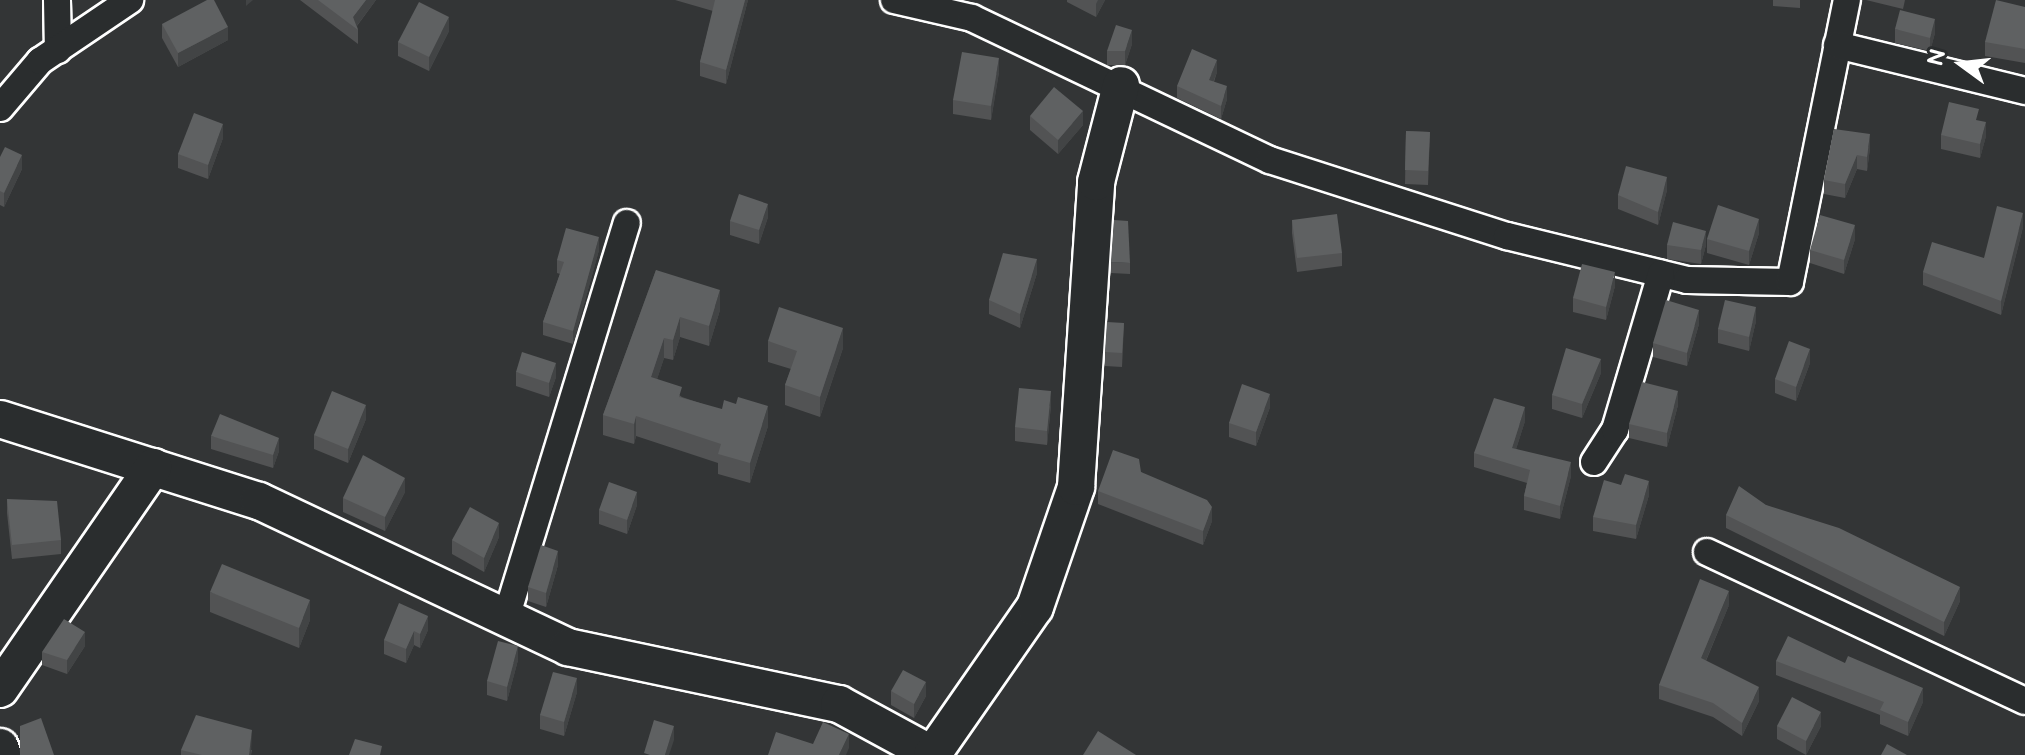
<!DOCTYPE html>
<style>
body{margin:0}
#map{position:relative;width:2025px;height:755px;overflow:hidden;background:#333536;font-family:"Balsamiq Sans",sans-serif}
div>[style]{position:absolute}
.roads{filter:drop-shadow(2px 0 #fff) drop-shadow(-2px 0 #fff) drop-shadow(0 2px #fff) drop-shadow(0 -2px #fff)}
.street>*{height:26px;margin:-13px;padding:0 13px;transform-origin:13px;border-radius:13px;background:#2a2d2e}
.secondary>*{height:36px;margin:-18px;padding:0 18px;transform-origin:18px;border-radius:18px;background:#2a2d2e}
.wall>*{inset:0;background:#525354}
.shaded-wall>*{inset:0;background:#424445}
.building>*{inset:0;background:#5f6162}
span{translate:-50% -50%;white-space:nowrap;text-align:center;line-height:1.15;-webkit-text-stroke:7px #2a2d2e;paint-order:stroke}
.north{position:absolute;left:1921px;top:24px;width:80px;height:80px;-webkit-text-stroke:6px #2a2d2e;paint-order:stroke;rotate:285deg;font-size:22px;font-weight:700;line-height:32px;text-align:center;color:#fff}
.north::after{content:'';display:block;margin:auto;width:28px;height:36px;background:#fff;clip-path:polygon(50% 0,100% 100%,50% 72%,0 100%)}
</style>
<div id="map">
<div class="roads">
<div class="street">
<div style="left:57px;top:0;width:50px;rotate:88.9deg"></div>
<div style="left:894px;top:0;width:80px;rotate:13deg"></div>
<div style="left:972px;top:18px;width:330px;rotate:25.5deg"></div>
<div style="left:1270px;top:160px;width:249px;rotate:17.8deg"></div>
<div style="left:1507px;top:236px;width:185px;rotate:13.7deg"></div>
<div style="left:1687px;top:280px;width:103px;rotate:1.1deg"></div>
<div style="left:1790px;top:282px;width:288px;rotate:-78.6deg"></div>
<div style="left:1837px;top:45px;width:194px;rotate:13.7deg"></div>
<div style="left:0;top:108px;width:62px;rotate:-49.6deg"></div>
<div style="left:40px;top:61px;width:109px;rotate:-34.1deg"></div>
<div style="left:1594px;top:462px;width:38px;rotate:-57deg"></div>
<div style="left:1615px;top:430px;width:163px;rotate:-73.6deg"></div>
<div style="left:1707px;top:552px;width:351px;rotate:25.1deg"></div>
<div style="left:506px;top:618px;width:413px;rotate:-73deg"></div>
</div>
<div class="secondary">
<div style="left:0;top:419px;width:272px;rotate:17.6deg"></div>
<div style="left:259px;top:501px;width:342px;rotate:25.3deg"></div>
<div style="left:568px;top:647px;width:277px;rotate:11.9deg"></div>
<div style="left:839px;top:704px;width:107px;rotate:28.5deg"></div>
<div style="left:0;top:689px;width:270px;rotate:-55.4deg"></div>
<div style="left:0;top:747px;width:9px;rotate:69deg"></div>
<div style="left:932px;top:755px;width:180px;rotate:-55.2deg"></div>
<div style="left:1035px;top:607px;width:127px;rotate:-71.1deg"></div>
<div style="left:1076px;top:487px;width:306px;rotate:-86.2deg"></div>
<div style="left:1096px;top:182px;width:100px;rotate:-75.5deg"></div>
</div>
</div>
<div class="wall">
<div style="clip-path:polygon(300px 0,376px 0,357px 26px,358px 30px,358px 44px)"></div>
<div style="clip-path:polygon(675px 0,748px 0,726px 84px,700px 76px,700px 62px,713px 11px)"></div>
<div style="clip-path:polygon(1067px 0,1105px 0,1096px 17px,1067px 2px)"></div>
<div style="clip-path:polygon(1773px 0,1800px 0,1800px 8px,1773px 6px)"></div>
<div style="clip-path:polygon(1866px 0,1905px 0,1903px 9px)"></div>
<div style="clip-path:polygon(2025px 7px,2025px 63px,1985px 56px,1985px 42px)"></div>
<div style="clip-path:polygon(162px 24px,228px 40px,178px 67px,162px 38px)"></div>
<div style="clip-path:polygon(1895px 29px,1935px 33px,1930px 51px,1895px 43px)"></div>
<div style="clip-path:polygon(449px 31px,429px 71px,398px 56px,398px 42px)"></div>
<div style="clip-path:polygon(1132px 44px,1125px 65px,1107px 65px,1107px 51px)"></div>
<div style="clip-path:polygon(999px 72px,991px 120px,953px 114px,953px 100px)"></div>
<div style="clip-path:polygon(1217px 72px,1214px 82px,1227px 99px,1221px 119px,1177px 98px,1177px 86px)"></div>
<div style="clip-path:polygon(1030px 116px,1083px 125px,1058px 154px,1030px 130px)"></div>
<div style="clip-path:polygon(1834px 129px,1870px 148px,1867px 171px,1857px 169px,1845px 198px,1824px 194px,1824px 180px)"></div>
<div style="clip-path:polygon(1406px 131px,1430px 132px,1428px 185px,1405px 184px)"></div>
<div style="clip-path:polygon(1941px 135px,1986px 136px,1980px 158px,1941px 149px)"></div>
<div style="clip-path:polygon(223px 138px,208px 179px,178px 168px,178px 154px)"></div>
<div style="clip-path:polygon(0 157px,22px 169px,4px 207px,0 205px)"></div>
<div style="clip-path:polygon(1667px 190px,1658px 225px,1618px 209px,1618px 195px)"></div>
<div style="clip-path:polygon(768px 217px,759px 244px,730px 235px,730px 221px)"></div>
<div style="clip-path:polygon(1292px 220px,1342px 253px,1342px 266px,1297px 272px,1292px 233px)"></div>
<div style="clip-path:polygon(2023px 227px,2001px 315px,1923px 285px,1923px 272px,1984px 258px)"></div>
<div style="clip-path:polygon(1759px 233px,1749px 265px,1707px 253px,1707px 239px)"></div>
<div style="clip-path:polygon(1855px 239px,1844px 274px,1810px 263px,1810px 250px)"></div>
<div style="clip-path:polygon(1667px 245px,1706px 245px,1701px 264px,1667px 259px)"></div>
<div style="clip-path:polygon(599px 250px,573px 344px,543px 335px,543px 322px,560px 274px,557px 273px,557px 260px)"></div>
<div style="clip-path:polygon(1111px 262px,1130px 263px,1130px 274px,1111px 273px)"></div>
<div style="clip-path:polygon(656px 270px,720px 310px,709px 346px,680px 337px,673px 360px,664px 358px,657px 379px,682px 397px,768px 426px,750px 483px,718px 474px,718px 463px,636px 436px,634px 444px,603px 435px,603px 415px)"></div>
<div style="clip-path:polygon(1037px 273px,1020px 328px,989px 314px,989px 300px)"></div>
<div style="clip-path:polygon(1615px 286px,1606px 320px,1573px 312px,1573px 298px)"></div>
<div style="clip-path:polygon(1756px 321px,1749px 351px,1718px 343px,1718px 329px)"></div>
<div style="clip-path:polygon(1124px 323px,1122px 367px,1105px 366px,1105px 352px)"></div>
<div style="clip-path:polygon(1699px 324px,1687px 366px,1653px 357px,1653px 343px)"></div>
<div style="clip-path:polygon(768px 341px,843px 348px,820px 417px,785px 405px,785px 385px,791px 369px,768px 362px)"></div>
<div style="clip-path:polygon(1810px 363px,1796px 401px,1775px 393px,1775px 379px)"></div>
<div style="clip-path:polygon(516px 372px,556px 377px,549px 397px,516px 386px)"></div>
<div style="clip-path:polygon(1601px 373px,1582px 418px,1552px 409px,1552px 395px)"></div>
<div style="clip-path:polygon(1051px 405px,1047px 445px,1015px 441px,1015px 427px)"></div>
<div style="clip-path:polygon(1678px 405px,1667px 447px,1629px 438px,1629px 424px)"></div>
<div style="clip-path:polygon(1270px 407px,1256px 446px,1229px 437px,1229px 423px)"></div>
<div style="clip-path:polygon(366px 419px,348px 463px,314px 449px,314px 435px)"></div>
<div style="clip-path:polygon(1525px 421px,1516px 449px,1571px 476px,1560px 519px,1524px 510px,1524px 496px,1527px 483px,1474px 467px,1474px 453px)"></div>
<div style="clip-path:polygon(211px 436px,279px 451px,273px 468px,211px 449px)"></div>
<div style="clip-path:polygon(1141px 472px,1212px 521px,1203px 545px,1098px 504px,1098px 491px)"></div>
<div style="clip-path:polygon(405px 492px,385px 531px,343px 512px,343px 498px)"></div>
<div style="clip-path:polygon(1649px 495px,1636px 539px,1593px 531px,1593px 517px)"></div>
<div style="clip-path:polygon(7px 499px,61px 540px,61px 554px,12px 559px,7px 513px)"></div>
<div style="clip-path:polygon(637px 505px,627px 534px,599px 524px,599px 510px)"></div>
<div style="clip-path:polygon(1766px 505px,1960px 601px,1944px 636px,1726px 528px,1726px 515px)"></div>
<div style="clip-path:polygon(499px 537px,484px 572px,452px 554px,452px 540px)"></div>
<div style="clip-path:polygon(558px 565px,546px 607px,528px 601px,528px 587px)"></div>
<div style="clip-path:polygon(210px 592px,310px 620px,299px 648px,210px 612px)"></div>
<div style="clip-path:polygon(1729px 605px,1706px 661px,1759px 701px,1742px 736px,1713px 717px,1659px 699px,1659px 685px)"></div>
<div style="clip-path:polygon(428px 616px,428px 630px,420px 648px,414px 645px,406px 663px,384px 654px,384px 640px)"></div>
<div style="clip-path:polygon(85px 646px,67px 674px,42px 665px,42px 652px)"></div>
<div style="clip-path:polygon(518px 660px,507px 701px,487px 695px,487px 681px)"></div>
<div style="clip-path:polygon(1776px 661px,1845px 663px,1923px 702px,1908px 736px,1880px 724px,1880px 715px,1776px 675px)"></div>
<div style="clip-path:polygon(891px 691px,926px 696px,914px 718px,891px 705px)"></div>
<div style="clip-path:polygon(577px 692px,564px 736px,540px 729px,540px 715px)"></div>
<div style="clip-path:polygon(1777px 726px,1821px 726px,1806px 755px,1777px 739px)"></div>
<div style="clip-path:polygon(181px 750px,252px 750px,251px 755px,181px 755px)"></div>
</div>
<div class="shaded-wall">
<div style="clip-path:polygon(246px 0,253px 0,246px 6px)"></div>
<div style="clip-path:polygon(366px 0,376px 0,355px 28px,353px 17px)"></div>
<div style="clip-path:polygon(745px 0,748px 0,726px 84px,726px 70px)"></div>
<div style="clip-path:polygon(1098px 0,1105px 0,1096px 17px,1096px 4px)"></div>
<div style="clip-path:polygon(449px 17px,449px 31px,429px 71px,429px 57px)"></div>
<div style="clip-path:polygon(1935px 19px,1935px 33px,1930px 51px,1930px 38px)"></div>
<div style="clip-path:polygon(228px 27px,228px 40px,178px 67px,178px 53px)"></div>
<div style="clip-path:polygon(1132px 30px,1132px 44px,1125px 65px,1125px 51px)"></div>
<div style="clip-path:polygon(999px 58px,999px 72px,991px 120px,991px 106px)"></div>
<div style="clip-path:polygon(1217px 60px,1217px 72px,1209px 93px,1209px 80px)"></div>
<div style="clip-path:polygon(1227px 86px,1227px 99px,1221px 119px,1221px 106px)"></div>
<div style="clip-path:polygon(1083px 111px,1083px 125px,1058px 154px,1058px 140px)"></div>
<div style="clip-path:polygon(1986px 122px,1986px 136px,1980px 158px,1980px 144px)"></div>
<div style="clip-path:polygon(223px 124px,223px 138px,208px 179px,208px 165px)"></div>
<div style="clip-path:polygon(1870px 134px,1870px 148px,1867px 171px,1867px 157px)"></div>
<div style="clip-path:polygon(22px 155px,22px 169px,4px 207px,4px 193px)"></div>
<div style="clip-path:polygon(1857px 155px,1857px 169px,1845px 198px,1845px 184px)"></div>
<div style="clip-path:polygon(1667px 177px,1667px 190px,1658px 225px,1658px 212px)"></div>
<div style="clip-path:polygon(768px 204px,768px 217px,759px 244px,759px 230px)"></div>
<div style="clip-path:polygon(2023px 213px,2023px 227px,2001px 315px,2001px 301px)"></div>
<div style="clip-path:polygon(1759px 219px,1759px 233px,1749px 265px,1749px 251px)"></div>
<div style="clip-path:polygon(1855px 225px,1855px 239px,1844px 274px,1844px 260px)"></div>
<div style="clip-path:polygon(1706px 231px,1706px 245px,1701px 264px,1701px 250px)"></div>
<div style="clip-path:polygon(599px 237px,599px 250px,573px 344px,573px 331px)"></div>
<div style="clip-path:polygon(1037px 259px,1037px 273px,1020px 328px,1020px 314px)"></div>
<div style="clip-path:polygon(1615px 272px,1615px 286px,1606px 320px,1606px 307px)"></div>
<div style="clip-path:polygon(720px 290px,720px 310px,709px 346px,709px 326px)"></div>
<div style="clip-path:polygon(1756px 307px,1756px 321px,1749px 351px,1749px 337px)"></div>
<div style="clip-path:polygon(1699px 310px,1699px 324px,1687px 366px,1687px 353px)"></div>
<div style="clip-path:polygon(680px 317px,680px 337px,673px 360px,673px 340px)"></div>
<div style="clip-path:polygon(843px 328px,843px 348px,820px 417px,820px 397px)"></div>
<div style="clip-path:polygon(664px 338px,664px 358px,651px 398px,651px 377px)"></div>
<div style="clip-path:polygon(1810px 349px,1810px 363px,1796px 401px,1796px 387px)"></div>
<div style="clip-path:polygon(1601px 359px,1601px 373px,1582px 418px,1582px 404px)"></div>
<div style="clip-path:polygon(556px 363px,556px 377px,549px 397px,549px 383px)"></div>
<div style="clip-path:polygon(1051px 391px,1051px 405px,1047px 445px,1047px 431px)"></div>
<div style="clip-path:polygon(1678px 391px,1678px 405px,1667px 447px,1667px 433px)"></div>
<div style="clip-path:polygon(1270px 394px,1270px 407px,1256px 446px,1256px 432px)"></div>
<div style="clip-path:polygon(366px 405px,366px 419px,348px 463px,348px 449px)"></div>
<div style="clip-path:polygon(768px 406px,768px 426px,750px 483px,750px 463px)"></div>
<div style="clip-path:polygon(1525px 407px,1525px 421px,1512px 462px,1512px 448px)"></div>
<div style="clip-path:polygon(636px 416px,636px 436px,634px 444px,634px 424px)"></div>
<div style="clip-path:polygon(279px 438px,279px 451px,273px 468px,273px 455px)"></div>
<div style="clip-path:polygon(1571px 462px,1571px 476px,1560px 519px,1560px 506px)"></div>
<div style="clip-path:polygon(405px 478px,405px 492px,385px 531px,385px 517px)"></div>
<div style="clip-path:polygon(1649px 481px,1649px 495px,1636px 539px,1636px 525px)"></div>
<div style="clip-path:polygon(637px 492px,637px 505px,627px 534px,627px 520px)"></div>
<div style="clip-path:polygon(1212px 507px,1212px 521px,1203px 545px,1203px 531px)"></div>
<div style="clip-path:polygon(499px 523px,499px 537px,484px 572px,484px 558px)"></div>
<div style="clip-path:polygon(558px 551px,558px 565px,546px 607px,546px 593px)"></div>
<div style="clip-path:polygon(1960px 587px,1960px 601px,1944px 636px,1944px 622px)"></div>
<div style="clip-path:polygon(1729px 591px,1729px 605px,1701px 672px,1701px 658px)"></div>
<div style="clip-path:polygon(310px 600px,310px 620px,299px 648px,299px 628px)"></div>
<div style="clip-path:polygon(428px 616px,428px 630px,420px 648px,420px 634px)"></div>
<div style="clip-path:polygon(414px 631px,414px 645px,406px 663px,406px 649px)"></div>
<div style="clip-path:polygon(85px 632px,85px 646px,67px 674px,67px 660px)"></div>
<div style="clip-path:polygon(518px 646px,518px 660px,507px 701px,507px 687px)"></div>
<div style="clip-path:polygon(577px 678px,577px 692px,564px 736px,564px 722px)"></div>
<div style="clip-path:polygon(926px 682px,926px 696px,914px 718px,914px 704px)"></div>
<div style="clip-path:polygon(1759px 687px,1759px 701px,1742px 736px,1742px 723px)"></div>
<div style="clip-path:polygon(1923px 688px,1923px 702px,1908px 736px,1908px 722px)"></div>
<div style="clip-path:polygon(1821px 712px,1821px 726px,1806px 755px,1806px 741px)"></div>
<div style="clip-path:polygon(674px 726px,674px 740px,669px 755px,665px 755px)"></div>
<div style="clip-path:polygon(252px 730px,251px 755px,249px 755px)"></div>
<div style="clip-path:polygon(849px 734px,849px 748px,846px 755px,839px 755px)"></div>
</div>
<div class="building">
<div style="clip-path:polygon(207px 0,214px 0,228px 27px,178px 53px,162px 24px)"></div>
<div style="clip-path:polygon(318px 0,366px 0,353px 17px,358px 30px)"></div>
<div style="clip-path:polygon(715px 0,745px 0,726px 70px,700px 62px)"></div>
<div style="clip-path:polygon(1996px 0,2025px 7px,2025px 49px,1985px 42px)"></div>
<div style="clip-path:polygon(419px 2px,449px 17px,429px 57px,398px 42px)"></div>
<div style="clip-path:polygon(1900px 10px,1935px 19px,1930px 38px,1895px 29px)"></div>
<div style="clip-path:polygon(1116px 25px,1132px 30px,1125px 51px,1107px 51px)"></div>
<div style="clip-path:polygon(1192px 49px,1217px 60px,1209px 80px,1227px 86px,1221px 106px,1177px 86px)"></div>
<div style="clip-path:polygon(962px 52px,999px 58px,991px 106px,953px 100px)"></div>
<div style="clip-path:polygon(1054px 87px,1083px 111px,1058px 140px,1030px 116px)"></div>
<div style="clip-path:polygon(1949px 102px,1979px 109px,1976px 120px,1986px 122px,1980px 144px,1941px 135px)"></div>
<div style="clip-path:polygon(194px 113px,223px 124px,208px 165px,178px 154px)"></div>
<div style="clip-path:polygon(1834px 129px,1870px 134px,1867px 157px,1857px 155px,1845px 184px,1824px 180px)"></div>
<div style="clip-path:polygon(1406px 131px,1430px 132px,1428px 171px,1405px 170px)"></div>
<div style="clip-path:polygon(5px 147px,22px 155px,4px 193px,0 191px,0 157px)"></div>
<div style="clip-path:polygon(1626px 166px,1667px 177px,1658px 212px,1618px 195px)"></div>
<div style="clip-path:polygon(739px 194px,768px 204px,759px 230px,730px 221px)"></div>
<div style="clip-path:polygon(1718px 205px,1759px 219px,1749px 251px,1707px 239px)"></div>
<div style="clip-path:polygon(1997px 206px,2023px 213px,2001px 301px,1923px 272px,1932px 242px,1984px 258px)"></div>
<div style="clip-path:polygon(1337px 214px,1342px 253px,1297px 258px,1292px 220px)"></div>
<div style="clip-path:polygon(1820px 215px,1855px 225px,1844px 260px,1810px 250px)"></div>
<div style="clip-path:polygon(1114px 220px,1128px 221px,1130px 263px,1111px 262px)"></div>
<div style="clip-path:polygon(1673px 222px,1706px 231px,1701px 250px,1667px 245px)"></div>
<div style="clip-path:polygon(566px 228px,599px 237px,573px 331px,543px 322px,564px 262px,557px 260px)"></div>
<div style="clip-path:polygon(1003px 253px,1037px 259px,1020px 314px,989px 300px)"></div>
<div style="clip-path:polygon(1582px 264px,1615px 272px,1606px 307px,1573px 298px)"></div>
<div style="clip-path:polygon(656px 270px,720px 290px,709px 326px,680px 317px,673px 340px,664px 338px,651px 377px,682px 387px,679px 397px,722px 409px,724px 400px,736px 404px,738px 397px,768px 406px,750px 463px,718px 454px,721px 444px,636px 416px,634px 424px,603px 415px)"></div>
<div style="clip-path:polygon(1666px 300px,1699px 310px,1687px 353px,1653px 343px)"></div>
<div style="clip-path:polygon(1725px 300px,1756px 307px,1749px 337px,1718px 329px)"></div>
<div style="clip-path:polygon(779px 307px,843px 328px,820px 397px,785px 385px,797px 351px,768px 341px)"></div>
<div style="clip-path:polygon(1107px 322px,1124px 323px,1122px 353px,1105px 352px)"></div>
<div style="clip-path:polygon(1789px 341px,1810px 349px,1796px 387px,1775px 379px)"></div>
<div style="clip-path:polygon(1566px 348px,1601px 359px,1582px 404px,1552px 395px)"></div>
<div style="clip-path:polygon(522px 352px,556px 363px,549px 383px,516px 372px)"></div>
<div style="clip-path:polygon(1642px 382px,1678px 391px,1667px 433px,1629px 424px)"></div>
<div style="clip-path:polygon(1242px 384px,1270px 394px,1256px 432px,1229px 423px)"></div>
<div style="clip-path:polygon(1019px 388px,1051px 391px,1047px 431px,1015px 427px)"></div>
<div style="clip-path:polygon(332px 391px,366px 405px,348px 449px,314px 435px)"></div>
<div style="clip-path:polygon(1494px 398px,1525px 407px,1512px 448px,1571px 462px,1560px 506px,1524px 496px,1530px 470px,1474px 453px)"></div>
<div style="clip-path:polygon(220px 414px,279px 438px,273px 455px,211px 436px)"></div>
<div style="clip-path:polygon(1113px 450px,1139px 459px,1141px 472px,1207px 500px,1212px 507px,1203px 531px,1098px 491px)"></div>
<div style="clip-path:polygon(363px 455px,405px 478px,385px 517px,343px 498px)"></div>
<div style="clip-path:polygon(1625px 474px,1649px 481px,1636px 525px,1593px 517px,1604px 480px,1621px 485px)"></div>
<div style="clip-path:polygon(609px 482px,637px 492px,627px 520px,599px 510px)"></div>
<div style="clip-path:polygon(1739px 486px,1766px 505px,1839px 528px,1960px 587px,1944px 622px,1726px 515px)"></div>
<div style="clip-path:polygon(7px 499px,57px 501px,61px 540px,12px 545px)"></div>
<div style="clip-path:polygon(470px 507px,499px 523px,484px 558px,452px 540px)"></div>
<div style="clip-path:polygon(541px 545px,558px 551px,546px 593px,528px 587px)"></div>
<div style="clip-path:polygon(222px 564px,310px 600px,299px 628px,210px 592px)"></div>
<div style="clip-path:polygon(1700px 579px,1729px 591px,1701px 658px,1759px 687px,1742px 723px,1713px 703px,1659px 685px)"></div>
<div style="clip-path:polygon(399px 603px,428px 616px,420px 634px,414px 631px,406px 649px,384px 640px)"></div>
<div style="clip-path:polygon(64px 619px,85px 632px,67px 660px,42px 652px)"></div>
<div style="clip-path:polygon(1788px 636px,1845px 663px,1848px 656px,1923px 688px,1908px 722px,1880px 710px,1884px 702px,1776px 661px)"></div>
<div style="clip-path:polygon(498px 641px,518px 646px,507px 687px,487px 681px)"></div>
<div style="clip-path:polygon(903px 670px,926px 682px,914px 704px,891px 691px)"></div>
<div style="clip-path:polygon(553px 672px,577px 678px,564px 722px,540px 715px)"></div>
<div style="clip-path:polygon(1792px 697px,1821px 712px,1806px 741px,1777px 726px)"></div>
<div style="clip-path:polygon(196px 715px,252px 730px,249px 755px,202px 755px,181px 750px)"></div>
<div style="clip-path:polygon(41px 718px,54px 755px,20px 755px,20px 726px)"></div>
<div style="clip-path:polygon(654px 720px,674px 726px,665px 755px,650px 755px,644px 753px)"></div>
<div style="clip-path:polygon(823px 722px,849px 734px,839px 755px,768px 755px,776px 732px,813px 744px)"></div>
<div style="clip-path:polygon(1098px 731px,1136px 755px,1083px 755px)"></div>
<div style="clip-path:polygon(355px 739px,382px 746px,380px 755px,349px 755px)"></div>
<div style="clip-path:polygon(1887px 744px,1907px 755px,1881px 755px)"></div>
</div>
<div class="north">N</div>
</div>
